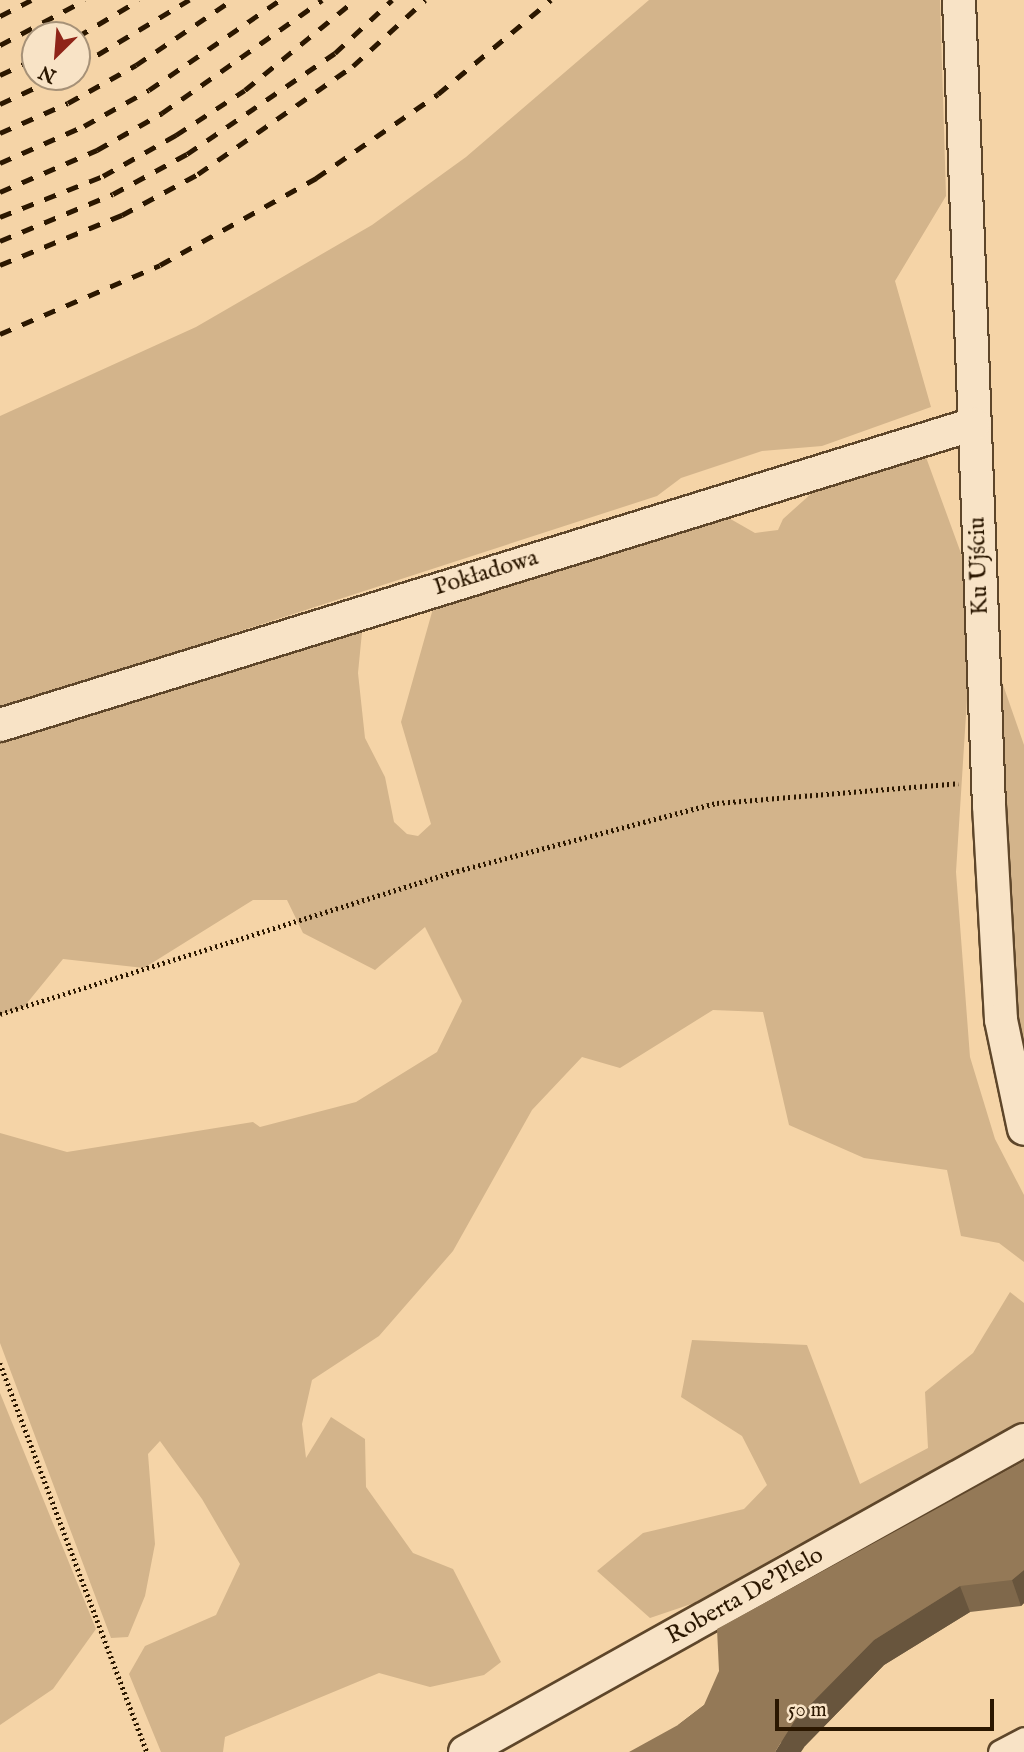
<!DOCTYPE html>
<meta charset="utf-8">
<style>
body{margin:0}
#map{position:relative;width:1024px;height:1752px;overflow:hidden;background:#f5d4a7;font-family:"IM FELL English",serif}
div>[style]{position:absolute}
.green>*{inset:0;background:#d3b48b}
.path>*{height:4.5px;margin-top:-2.25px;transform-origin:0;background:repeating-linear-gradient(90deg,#2b1700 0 2px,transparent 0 5.5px)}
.roads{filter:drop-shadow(2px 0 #5e462a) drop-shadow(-2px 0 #5e462a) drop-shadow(0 2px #5e462a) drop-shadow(0 -2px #5e462a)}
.pedestrian>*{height:23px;margin:-11.5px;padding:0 11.5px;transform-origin:11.5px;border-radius:11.5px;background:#f8e3c6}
.minor>*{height:32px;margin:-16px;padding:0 16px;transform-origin:16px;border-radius:16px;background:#f8e3c6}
.rail>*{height:5px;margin-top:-2.5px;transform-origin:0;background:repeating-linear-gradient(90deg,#2b1700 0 12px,transparent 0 24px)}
.wall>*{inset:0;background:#7f684b}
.shaded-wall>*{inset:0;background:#68553d}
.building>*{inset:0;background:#947957}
span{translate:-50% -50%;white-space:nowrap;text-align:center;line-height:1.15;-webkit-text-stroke:7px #f8e3c6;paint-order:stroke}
.street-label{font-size:24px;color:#2b1700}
.north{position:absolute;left:21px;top:21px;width:70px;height:70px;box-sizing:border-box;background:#f8e3c6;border:2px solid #a69177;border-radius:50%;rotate:205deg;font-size:19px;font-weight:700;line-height:28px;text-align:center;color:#2b1700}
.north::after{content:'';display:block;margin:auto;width:24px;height:32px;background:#8f2418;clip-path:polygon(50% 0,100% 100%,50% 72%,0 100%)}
.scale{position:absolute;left:775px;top:1699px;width:219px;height:32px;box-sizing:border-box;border:4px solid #2b1700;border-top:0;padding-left:9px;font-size:21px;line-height:24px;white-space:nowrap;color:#2b1700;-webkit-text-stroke:5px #f8e3c6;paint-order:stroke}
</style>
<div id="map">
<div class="green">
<div style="clip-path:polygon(649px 0,940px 0,946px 196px,895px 281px,931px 407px,822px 446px,762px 451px,681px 478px,657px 496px,0 709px,0 416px,196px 327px,372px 225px,466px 157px)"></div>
<div style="clip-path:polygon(923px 449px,974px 589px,956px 872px,970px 1057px,995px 1139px,1024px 1195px,1024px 1262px,999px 1243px,961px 1236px,947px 1170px,864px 1158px,789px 1125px,763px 1012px,713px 1010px,620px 1068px,582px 1057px,532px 1110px,453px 1251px,379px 1336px,312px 1380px,302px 1424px,306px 1458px,331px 1417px,365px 1439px,366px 1487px,413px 1553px,453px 1569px,501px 1662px,484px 1675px,430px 1687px,379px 1673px,225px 1737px,223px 1752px,161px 1752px,129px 1674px,145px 1646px,216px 1615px,240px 1564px,202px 1499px,160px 1441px,148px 1454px,155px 1544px,145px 1596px,128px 1637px,111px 1638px,0 1343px,0 1133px,67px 1152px,253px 1122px,260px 1127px,356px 1102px,437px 1052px,462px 1001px,425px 927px,375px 970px,303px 933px,287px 900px,253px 900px,144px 968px,63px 959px,23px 1008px,0 1014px,0 742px,266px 656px,362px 632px,358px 673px,365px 738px,385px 777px,394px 822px,407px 834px,418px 836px,431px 824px,401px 722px,434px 605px,720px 513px,755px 533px,778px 530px,783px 519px,823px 483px)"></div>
<div style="clip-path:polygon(994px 659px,1024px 745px,1024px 1077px,1013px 1031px)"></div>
<div style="clip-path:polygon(1010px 1292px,1024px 1303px,1024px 1431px,784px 1552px,706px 1599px,650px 1618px,597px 1571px,643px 1533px,744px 1509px,767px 1485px,742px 1436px,681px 1397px,692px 1340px,807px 1345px,860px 1484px,928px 1448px,925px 1392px,973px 1353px)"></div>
<div style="clip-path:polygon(0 1393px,96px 1629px,53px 1689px,0 1725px)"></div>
</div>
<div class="path">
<div style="left:0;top:1014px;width:479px;rotate:-17.4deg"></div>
<div style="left:457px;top:871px;width:269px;rotate:-14.7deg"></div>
<div style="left:717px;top:803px;width:242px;rotate:-4.7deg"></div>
<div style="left:0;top:1363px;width:416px;rotate:69.3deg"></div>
</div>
<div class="roads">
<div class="pedestrian">
<div style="left:1000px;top:1752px;width:27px;rotate:-28deg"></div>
</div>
<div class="minor">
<div style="left:959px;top:0;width:806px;rotate:87.87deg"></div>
<div style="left:989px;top:805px;width:215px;rotate:86.8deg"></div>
<div style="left:1001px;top:1020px;width:111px;rotate:78.1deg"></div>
<div style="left:0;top:725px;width:1019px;rotate:-17.17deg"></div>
<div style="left:465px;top:1752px;width:640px;rotate:-29.17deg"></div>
</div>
</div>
<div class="rail">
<div style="left:0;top:16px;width:35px;rotate:-27deg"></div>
<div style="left:77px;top:37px;width:72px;rotate:-30.8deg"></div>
<div style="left:0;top:45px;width:96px;rotate:-27.9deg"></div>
<div style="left:77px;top:67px;width:131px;rotate:-30.9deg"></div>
<div style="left:0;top:75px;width:38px;rotate:-25deg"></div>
<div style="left:0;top:104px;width:64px;rotate:-25deg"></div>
<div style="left:0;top:133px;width:74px;rotate:-23.8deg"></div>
<div style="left:68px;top:103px;width:78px;rotate:-29.2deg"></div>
<div style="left:136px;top:65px;width:116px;rotate:-34.1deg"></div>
<div style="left:0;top:163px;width:92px;rotate:-23.8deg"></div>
<div style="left:84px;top:126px;width:74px;rotate:-29deg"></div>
<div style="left:149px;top:90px;width:159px;rotate:-34.5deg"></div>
<div style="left:0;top:192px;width:106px;rotate:-23.4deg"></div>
<div style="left:97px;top:150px;width:75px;rotate:-29.6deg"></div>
<div style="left:162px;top:113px;width:196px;rotate:-35.2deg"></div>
<div style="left:0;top:217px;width:111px;rotate:-21.7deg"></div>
<div style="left:103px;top:176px;width:84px;rotate:-29.3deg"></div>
<div style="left:176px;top:135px;width:82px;rotate:-33.1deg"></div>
<div style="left:245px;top:90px;width:142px;rotate:-39.3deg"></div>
<div style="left:0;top:241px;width:122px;rotate:-22.6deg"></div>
<div style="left:113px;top:194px;width:84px;rotate:-28.4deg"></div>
<div style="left:187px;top:154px;width:179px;rotate:-34.3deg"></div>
<div style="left:335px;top:53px;width:78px;rotate:-42.9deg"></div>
<div style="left:0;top:265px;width:132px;rotate:-22.3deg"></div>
<div style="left:122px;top:215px;width:86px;rotate:-28.3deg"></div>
<div style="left:198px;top:174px;width:189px;rotate:-34.9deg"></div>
<div style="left:353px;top:66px;width:98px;rotate:-42.5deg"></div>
<div style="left:0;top:334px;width:174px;rotate:-23.3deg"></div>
<div style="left:160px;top:265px;width:179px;rotate:-29.1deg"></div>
<div style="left:316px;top:178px;width:148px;rotate:-34.5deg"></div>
<div style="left:438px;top:94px;width:147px;rotate:-39.8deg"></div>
</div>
<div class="wall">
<div style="clip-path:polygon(1024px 1461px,1024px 1603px,1021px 1606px,970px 1612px,884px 1665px,805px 1746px,678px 1725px)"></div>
</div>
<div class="shaded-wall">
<div style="clip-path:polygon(1024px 1570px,1024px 1603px,1021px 1606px,1012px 1580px)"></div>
<div style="clip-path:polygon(960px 1586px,970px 1612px,884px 1665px,805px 1746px,801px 1752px,775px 1752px,795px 1720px,874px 1640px)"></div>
</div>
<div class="building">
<div style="clip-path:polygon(1024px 1461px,1024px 1570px,1012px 1580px,960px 1586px,874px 1640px,795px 1720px,775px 1752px,629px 1752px,678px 1725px,704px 1705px,719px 1671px,717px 1629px)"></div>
</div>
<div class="street-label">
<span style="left:979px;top:566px;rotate:-92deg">Ku Ujściu</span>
<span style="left:486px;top:573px;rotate:-17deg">Pokładowa</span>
<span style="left:745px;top:1596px;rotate:-29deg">Roberta De'Plelo</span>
</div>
<div class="north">N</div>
<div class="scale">50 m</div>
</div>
